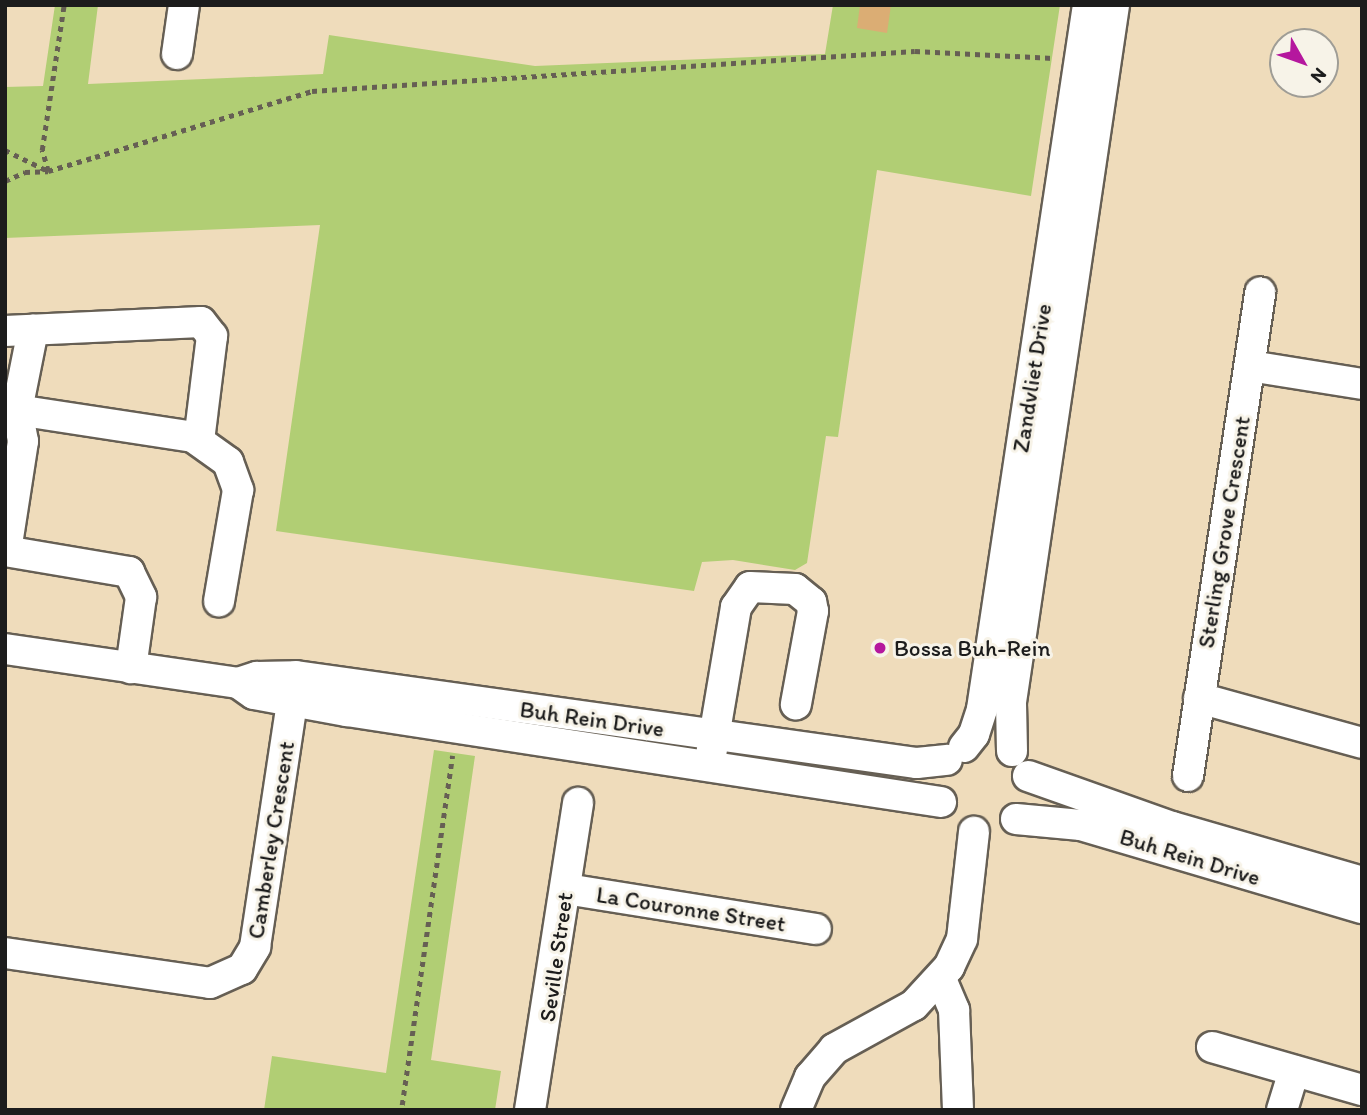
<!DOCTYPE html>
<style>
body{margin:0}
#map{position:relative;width:1367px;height:1115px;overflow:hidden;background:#efdcbb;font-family:Itim,sans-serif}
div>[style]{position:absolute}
.green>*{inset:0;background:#b1ce74}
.building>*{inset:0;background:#dbad74}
.path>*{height:4.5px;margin-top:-2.25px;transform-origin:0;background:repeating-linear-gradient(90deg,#665f54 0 5px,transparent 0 10px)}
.roads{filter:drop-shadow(2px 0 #665f54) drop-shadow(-2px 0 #665f54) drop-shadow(0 2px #665f54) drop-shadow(0 -2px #665f54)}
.minor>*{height:30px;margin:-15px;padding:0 15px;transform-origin:15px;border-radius:15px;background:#fff}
.dots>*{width:19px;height:19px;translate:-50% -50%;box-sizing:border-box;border:4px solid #f7f3e8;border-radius:50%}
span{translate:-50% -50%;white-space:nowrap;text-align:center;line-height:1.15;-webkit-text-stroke:6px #f7f3e8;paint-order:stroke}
.street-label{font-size:23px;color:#1c1c1c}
.poi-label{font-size:23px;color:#1c1c1c}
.left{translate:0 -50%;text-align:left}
.frame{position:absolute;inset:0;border:7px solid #1c1c1c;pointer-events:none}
.north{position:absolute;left:1269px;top:28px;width:70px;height:70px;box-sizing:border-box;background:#f7f3e8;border:2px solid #9f9d96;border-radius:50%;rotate:130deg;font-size:19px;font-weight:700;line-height:28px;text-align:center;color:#1c1c1c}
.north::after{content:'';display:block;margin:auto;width:24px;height:32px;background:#b5179e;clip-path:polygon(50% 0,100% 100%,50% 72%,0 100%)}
</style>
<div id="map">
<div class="green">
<div style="clip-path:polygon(55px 5px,98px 5px,88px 84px,323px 74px,329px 35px,535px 66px,825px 54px,833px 5px,1060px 5px,1031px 196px,877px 170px,838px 437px,826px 436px,807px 563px,795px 570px,733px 560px,702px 562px,694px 591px,276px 531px,320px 225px,5px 238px,5px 87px,43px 86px)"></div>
<div style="clip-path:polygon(434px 750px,475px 756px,431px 1060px,501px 1071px,495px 1110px,264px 1110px,272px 1056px,386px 1073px)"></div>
</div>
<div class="building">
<div style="clip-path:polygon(860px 5px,891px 5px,887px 33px,857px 28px)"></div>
</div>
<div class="path">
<div style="left:5px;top:150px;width:48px;rotate:26deg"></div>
<div style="left:48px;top:171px;width:22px;rotate:-106deg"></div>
<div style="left:42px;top:150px;width:147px;rotate:-81.4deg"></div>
<div style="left:5px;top:181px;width:22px;rotate:-24deg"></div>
<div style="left:25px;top:172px;width:23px;rotate:-2deg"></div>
<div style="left:48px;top:171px;width:49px;rotate:-16.6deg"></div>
<div style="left:95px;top:157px;width:227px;rotate:-16.9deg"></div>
<div style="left:312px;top:91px;width:604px;rotate:-3.8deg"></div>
<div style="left:915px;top:51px;width:138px;rotate:2.9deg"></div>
<div style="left:402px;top:1105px;width:353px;rotate:-81.8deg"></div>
</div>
<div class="roads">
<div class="minor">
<div style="left:177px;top:54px;width:49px;rotate:-81.9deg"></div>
<div style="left:5px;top:331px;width:196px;rotate:-2.6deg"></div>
<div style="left:201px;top:322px;width:18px;rotate:52deg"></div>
<div style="left:212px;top:336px;width:105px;rotate:97.1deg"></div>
<div style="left:1250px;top:366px;width:113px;rotate:9.1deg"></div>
<div style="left:17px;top:410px;width:178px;rotate:8.7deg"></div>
<div style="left:193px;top:437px;width:43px;rotate:35.5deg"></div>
<div style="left:228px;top:462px;width:30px;rotate:70deg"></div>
<div style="left:238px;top:490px;width:113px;rotate:99.7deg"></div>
<div style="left:5px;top:551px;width:126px;rotate:9.6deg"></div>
<div style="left:129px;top:572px;width:28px;rotate:64deg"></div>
<div style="left:141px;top:597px;width:72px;rotate:98deg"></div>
<div style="left:6px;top:551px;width:111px;rotate:-81.2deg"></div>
<div style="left:23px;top:441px;width:32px;rotate:-101deg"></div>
<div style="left:17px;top:410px;width:82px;rotate:-78.7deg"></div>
<div style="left:5px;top:649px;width:235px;rotate:8.3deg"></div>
<div style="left:238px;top:683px;width:19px;rotate:35deg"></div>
<div style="left:254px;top:694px;width:95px;rotate:10.4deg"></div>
<div style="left:347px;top:711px;width:601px;rotate:8.71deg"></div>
<div style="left:238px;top:683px;width:20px;rotate:-18deg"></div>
<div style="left:257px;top:677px;width:39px;rotate:-1deg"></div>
<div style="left:296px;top:676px;width:627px;rotate:7.98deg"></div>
<div style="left:917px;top:763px;width:30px;rotate:-6deg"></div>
<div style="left:1199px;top:698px;width:169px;rotate:15.4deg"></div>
<div style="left:964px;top:747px;width:16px;rotate:-52deg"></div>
<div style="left:974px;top:734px;width:26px;rotate:-72deg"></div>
<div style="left:982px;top:709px;width:712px;rotate:-81.44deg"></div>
<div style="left:1012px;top:751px;width:49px;rotate:-91.2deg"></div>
<div style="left:1011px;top:702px;width:705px;rotate:-81.59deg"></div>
<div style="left:711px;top:755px;width:150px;rotate:-80.4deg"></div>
<div style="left:736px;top:607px;width:24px;rotate:-55deg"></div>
<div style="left:750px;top:587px;width:45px;rotate:2.5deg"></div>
<div style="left:795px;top:589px;width:21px;rotate:39deg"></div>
<div style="left:811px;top:602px;width:9px;rotate:77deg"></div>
<div style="left:813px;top:611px;width:95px;rotate:100.4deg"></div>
<div style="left:1028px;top:776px;width:153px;rotate:19.5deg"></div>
<div style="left:1172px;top:827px;width:198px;rotate:16.1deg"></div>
<div style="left:1188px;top:776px;width:489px;rotate:-81.5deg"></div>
<div style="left:1016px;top:819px;width:65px;rotate:5.3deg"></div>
<div style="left:1081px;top:825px;width:293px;rotate:16.5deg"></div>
<div style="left:566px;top:889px;width:253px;rotate:9.1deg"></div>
<div style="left:5px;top:953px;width:207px;rotate:8.3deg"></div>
<div style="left:210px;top:983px;width:35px;rotate:-24deg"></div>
<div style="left:242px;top:969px;width:26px;rotate:-59deg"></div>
<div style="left:255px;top:947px;width:267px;rotate:-81.4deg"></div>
<div style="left:941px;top:979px;width:34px;rotate:67deg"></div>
<div style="left:954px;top:1010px;width:100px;rotate:87.7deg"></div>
<div style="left:1212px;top:1047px;width:156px;rotate:16deg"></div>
<div style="left:530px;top:1110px;width:311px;rotate:-81.1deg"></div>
<div style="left:796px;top:1110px;width:36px;rotate:-67deg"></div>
<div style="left:810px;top:1077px;width:37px;rotate:-49deg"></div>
<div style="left:834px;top:1049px;width:91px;rotate:-28.8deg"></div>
<div style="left:914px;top:1005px;width:52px;rotate:-47.4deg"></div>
<div style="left:949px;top:967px;width:31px;rotate:-65deg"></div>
<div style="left:962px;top:939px;width:108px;rotate:-83.6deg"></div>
<div style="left:1282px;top:1110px;width:41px;rotate:-72.9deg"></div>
</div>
</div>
<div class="dots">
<div style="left:880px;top:648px;background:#b5179e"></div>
</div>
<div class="street-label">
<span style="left:1032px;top:378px;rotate:-81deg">Zandvliet Drive</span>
<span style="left:1224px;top:532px;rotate:-81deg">Sterling Grove Crescent</span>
<span style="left:592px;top:719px;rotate:8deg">Buh Rein Drive</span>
<span style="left:271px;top:840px;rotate:-81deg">Camberley Crescent</span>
<span style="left:1190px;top:857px;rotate:17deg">Buh Rein Drive</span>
<span style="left:691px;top:909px;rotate:9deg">La Couronne Street</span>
<span style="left:556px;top:957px;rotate:-82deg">Seville Street</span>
</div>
<div class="poi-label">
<span class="left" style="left:894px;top:648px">Bossa Buh-Rein</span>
</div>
<div class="frame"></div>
<div class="north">N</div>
</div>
